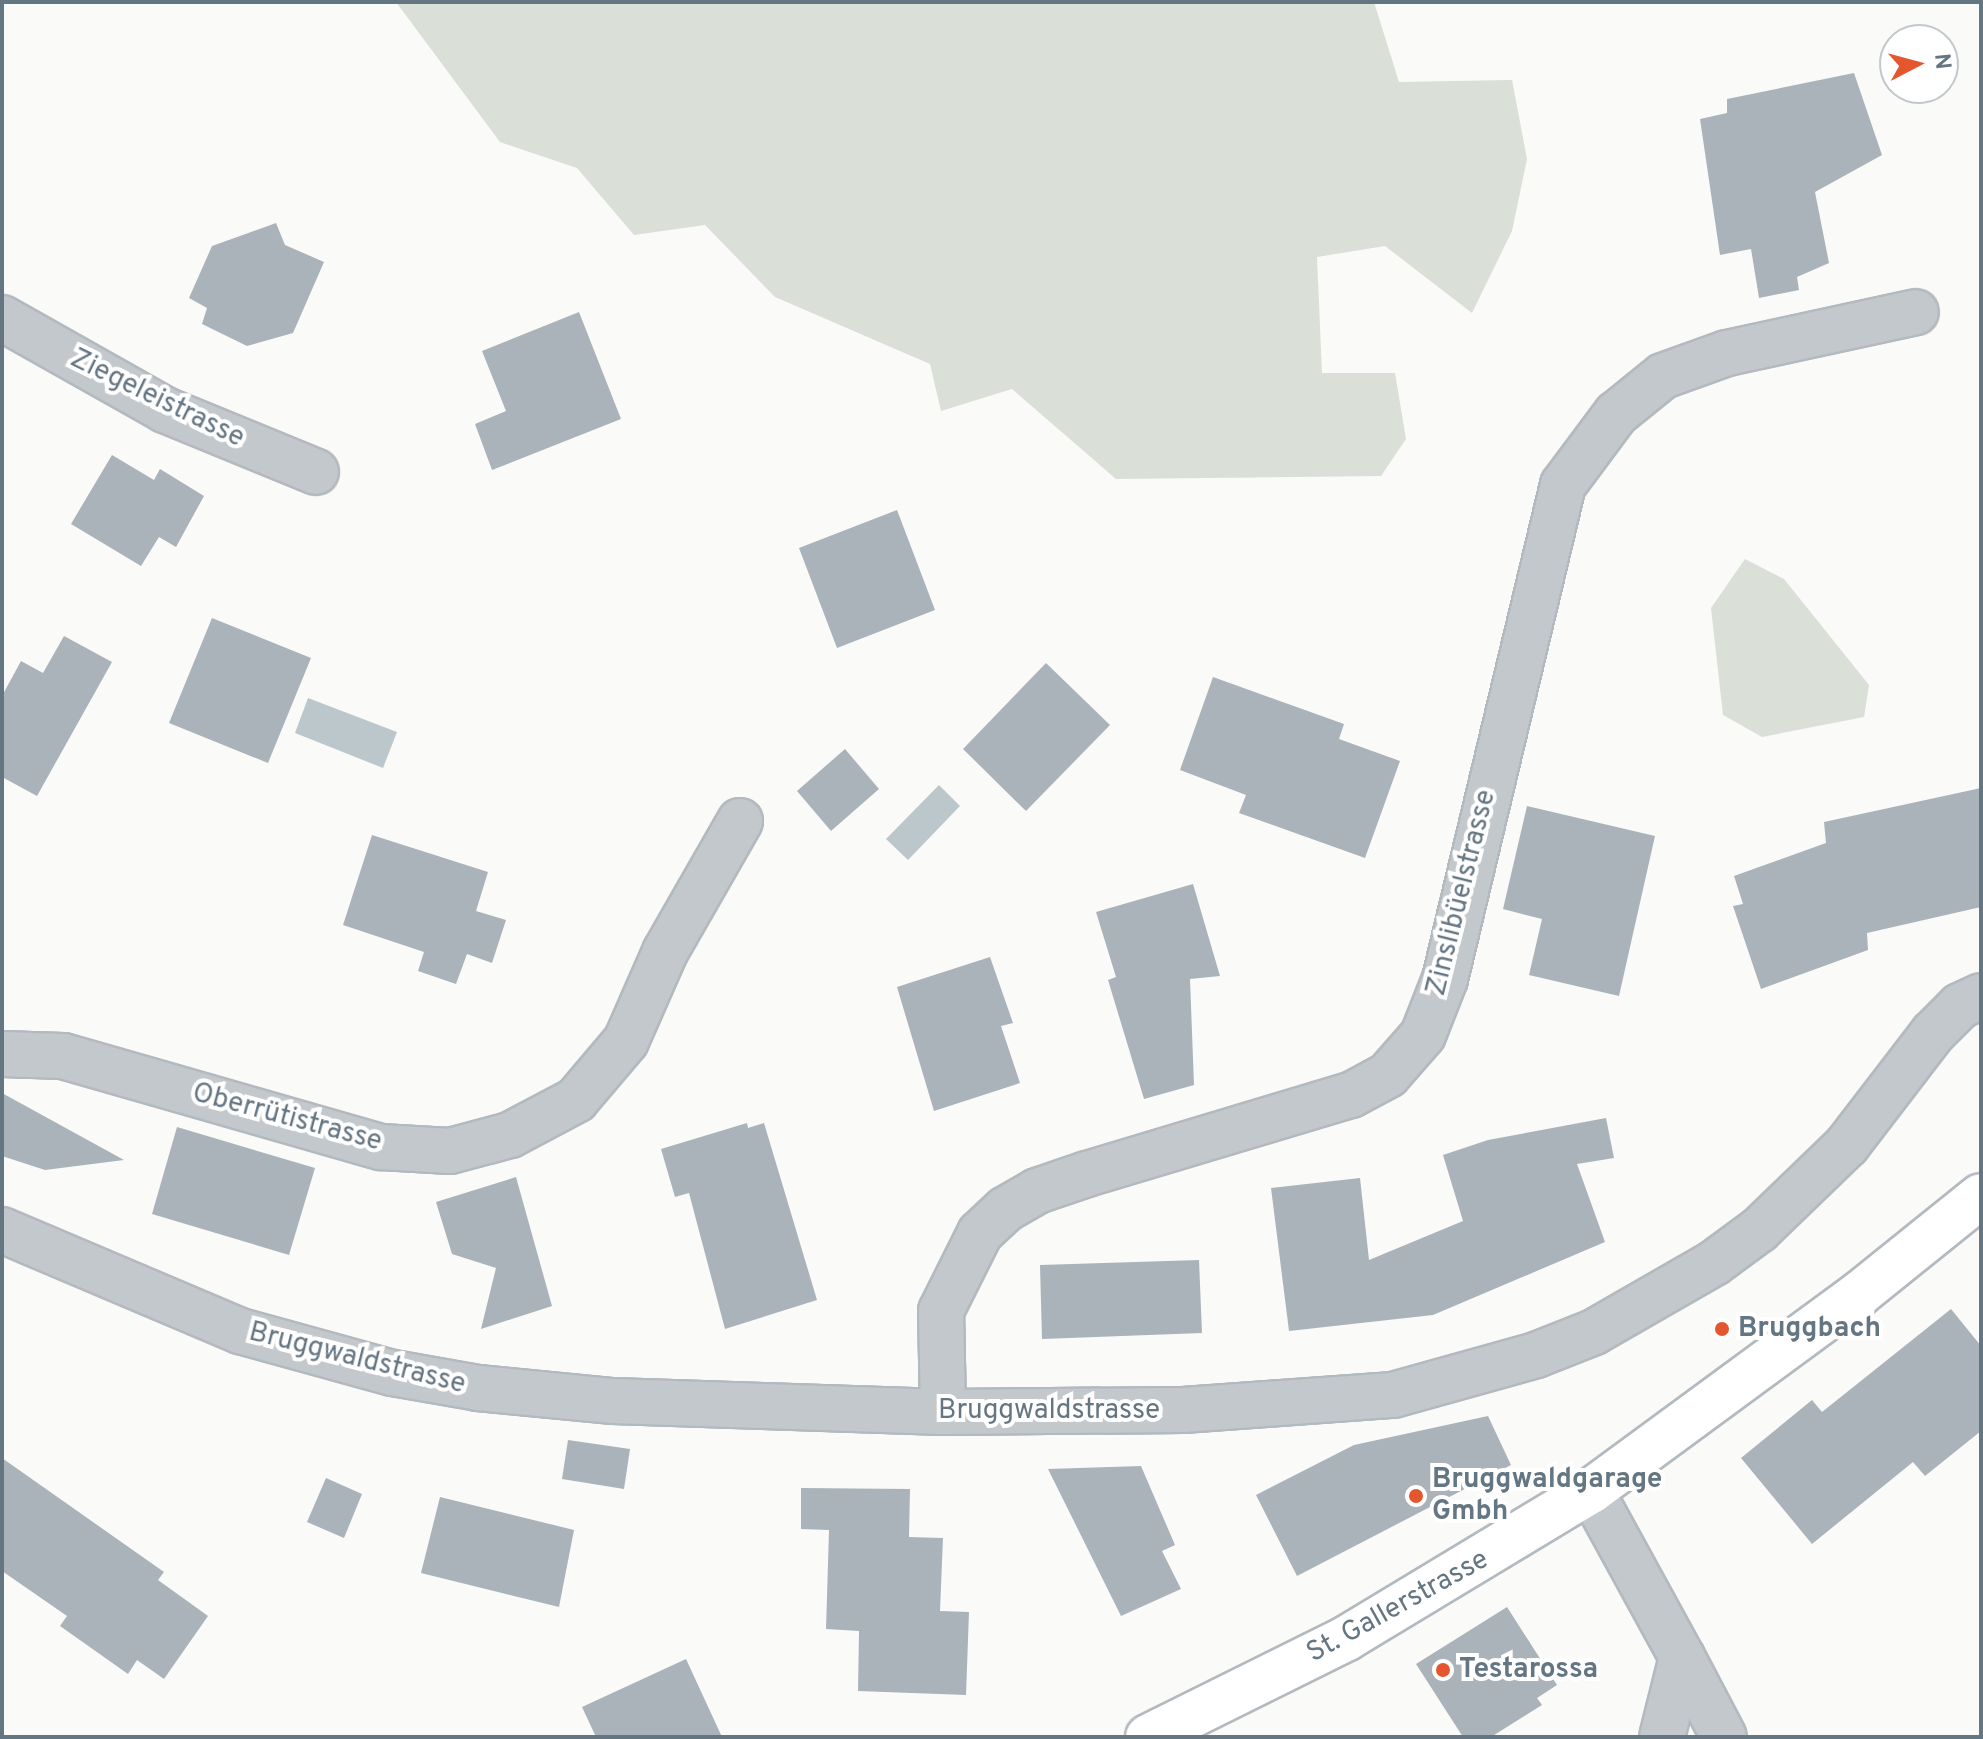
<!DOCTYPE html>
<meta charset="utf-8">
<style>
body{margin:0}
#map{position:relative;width:1983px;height:1739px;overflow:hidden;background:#fafaf8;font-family:Overpass,sans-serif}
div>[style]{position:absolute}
.green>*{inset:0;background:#dadfd7}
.water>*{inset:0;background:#bbc7cb}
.building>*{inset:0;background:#aab3b9}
.roads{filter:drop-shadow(2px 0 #b3babf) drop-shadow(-2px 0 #b3babf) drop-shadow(0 2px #b3babf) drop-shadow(0 -2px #b3babf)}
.street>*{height:44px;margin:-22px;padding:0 22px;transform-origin:22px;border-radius:22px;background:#c3c8cc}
.secondary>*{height:44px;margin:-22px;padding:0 22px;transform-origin:22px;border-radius:22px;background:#fff}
.dots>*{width:22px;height:22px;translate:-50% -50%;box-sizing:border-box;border:4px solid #fff;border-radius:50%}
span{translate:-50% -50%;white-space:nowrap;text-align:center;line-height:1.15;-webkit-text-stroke:8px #fff;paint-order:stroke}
.street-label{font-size:28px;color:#657683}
.poi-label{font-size:28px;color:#657683;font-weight:700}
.left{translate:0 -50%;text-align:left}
.frame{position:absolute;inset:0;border:4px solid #657683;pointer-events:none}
.north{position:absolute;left:1879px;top:24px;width:80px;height:80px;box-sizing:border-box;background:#fff;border:2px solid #c1c8cd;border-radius:50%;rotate:84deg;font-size:22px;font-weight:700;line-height:32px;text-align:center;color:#657683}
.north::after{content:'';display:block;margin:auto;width:28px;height:36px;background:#e4572e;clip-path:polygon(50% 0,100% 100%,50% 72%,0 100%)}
</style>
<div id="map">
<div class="green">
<div style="clip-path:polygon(396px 2px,1374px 2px,1399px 82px,1512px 80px,1527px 159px,1512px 231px,1472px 313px,1385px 246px,1317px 257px,1322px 373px,1395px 373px,1406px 439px,1381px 476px,1116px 479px,1012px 389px,941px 411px,930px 364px,775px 297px,705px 225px,634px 235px,577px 168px,500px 142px)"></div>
<div style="clip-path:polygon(1745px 559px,1784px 579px,1869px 685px,1864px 717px,1762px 737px,1723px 715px,1711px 608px)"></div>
</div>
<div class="water">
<div style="clip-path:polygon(308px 698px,397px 732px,383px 768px,295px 733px)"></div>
<div style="clip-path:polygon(939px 785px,960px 806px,908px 860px,886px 839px)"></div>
</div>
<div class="building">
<div style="clip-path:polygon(1854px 73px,1882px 155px,1815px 192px,1829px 263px,1797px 277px,1799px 290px,1759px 298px,1751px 249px,1720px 255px,1700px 119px,1727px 113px,1727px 99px)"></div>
<div style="clip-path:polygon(276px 223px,285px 245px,324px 262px,293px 333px,247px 346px,202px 324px,207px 308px,189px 298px,212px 246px)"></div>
<div style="clip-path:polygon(579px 312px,621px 419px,492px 470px,475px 424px,506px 411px,482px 351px)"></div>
<div style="clip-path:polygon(112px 455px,154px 480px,160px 469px,204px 496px,176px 547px,159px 537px,141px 566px,71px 524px)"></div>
<div style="clip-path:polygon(897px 510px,935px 610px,837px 648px,799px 548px)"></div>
<div style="clip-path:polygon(212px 618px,311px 658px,268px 763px,169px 723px)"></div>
<div style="clip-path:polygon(64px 636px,112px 662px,37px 796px,2px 777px,2px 696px,21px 661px,43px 673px)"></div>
<div style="clip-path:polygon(1046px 663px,1110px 725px,1026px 811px,963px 749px)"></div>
<div style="clip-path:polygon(1213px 677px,1344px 724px,1339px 739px,1400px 761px,1365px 858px,1239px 813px,1246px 795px,1180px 770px)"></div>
<div style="clip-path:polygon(845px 749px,879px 789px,831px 831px,797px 791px)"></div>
<div style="clip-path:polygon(1981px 788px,1981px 907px,1867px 933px,1868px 950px,1761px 989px,1733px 906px,1743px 904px,1734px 876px,1826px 843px,1824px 822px)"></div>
<div style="clip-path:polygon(1527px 806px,1655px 836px,1619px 996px,1529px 975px,1542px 919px,1503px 909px)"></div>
<div style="clip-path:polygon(372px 835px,488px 872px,476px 911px,506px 920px,492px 963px,467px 954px,456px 984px,418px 971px,424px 952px,343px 925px)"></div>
<div style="clip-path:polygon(1193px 884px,1220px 976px,1190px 979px,1194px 1085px,1144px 1099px,1108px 980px,1116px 977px,1096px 912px)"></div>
<div style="clip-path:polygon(990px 957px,1013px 1023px,1001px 1026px,1020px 1083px,934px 1111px,897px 987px)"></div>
<div style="clip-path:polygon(2px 1093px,124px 1160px,45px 1170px,2px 1156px)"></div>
<div style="clip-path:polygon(1606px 1118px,1614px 1158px,1577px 1164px,1605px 1242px,1433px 1315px,1289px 1331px,1271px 1188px,1360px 1178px,1369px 1260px,1463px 1221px,1443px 1155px,1488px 1140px)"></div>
<div style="clip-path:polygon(747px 1123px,748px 1128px,764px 1123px,817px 1300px,725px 1329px,689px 1193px,675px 1197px,661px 1149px)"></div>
<div style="clip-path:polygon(177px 1127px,315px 1168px,289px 1255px,152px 1214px)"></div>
<div style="clip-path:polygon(516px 1177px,552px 1306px,481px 1329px,496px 1268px,452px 1254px,436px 1202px)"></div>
<div style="clip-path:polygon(1199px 1260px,1202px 1333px,1042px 1339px,1040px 1265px)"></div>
<div style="clip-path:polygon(1951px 1309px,1981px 1346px,1981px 1431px,1925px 1476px,1913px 1462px,1812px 1544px,1741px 1458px,1812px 1400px,1822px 1412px)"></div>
<div style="clip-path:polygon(1488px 1416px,1511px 1465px,1297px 1576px,1256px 1495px,1354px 1445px)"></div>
<div style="clip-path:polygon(568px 1440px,630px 1449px,624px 1489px,562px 1479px)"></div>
<div style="clip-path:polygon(2px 1458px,164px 1572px,158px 1580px,208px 1616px,164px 1679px,137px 1660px,128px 1674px,60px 1626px,67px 1616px,2px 1571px)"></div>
<div style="clip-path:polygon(1141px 1466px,1175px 1545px,1162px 1551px,1181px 1589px,1121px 1616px,1048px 1469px)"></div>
<div style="clip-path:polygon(326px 1478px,362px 1494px,344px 1538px,307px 1522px)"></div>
<div style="clip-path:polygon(801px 1488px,910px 1489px,909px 1537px,943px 1538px,940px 1611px,969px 1612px,966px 1695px,858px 1691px,859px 1631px,826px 1629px,829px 1530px,801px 1529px)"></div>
<div style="clip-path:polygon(440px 1497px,574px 1530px,559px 1607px,421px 1573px)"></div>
<div style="clip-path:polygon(1507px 1607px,1557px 1685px,1537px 1698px,1542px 1705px,1491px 1737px,1463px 1737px,1416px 1664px)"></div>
<div style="clip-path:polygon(686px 1659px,722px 1737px,596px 1737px,582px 1707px)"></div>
</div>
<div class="roads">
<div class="street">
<div style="left:2px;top:318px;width:187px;rotate:29.4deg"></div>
<div style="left:165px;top:410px;width:163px;rotate:22.3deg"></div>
<div style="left:2px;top:1054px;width:61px;rotate:1.9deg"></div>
<div style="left:63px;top:1056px;width:331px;rotate:16deg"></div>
<div style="left:381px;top:1147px;width:69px;rotate:3.3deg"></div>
<div style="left:450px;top:1151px;width:62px;rotate:-14.9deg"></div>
<div style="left:510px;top:1135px;width:75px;rotate:-27.9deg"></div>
<div style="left:576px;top:1100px;width:77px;rotate:-49.7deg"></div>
<div style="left:626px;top:1041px;width:97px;rotate:-66.3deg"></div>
<div style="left:665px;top:952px;width:151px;rotate:-60.2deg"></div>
<div style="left:2px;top:1230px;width:259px;rotate:23deg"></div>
<div style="left:240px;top:1331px;width:159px;rotate:15.4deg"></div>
<div style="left:393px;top:1373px;width:86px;rotate:10deg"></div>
<div style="left:478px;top:1388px;width:136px;rotate:5.5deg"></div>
<div style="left:613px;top:1401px;width:330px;rotate:1.9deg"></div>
<div style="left:943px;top:1412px;width:240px;rotate:-0.5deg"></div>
<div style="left:1183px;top:1410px;width:211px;rotate:-4.1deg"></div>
<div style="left:1393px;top:1395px;width:148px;rotate:-15.6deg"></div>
<div style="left:1536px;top:1355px;width:62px;rotate:-21.6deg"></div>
<div style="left:1594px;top:1332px;width:138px;rotate:-29.9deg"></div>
<div style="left:1714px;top:1263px;width:56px;rotate:-36.3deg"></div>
<div style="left:1759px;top:1230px;width:122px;rotate:-44deg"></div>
<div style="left:1847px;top:1145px;width:141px;rotate:-52.5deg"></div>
<div style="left:1933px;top:1033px;width:38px;rotate:-45deg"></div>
<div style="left:1960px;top:1006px;width:23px;rotate:-25deg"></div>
<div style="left:943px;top:1412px;width:101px;rotate:-91.1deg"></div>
<div style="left:941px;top:1311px;width:87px;rotate:-63.4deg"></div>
<div style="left:980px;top:1233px;width:35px;rotate:-43deg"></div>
<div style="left:1006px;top:1209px;width:36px;rotate:-30deg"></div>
<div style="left:1037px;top:1191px;width:53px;rotate:-18.8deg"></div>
<div style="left:1087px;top:1174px;width:276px;rotate:-16.7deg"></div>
<div style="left:1351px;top:1095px;width:42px;rotate:-28.4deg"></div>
<div style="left:1388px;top:1075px;width:53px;rotate:-48.8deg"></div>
<div style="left:1423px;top:1035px;width:60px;rotate:-68.6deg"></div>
<div style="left:1445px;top:979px;width:508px;rotate:-76.57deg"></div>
<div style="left:1563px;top:485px;width:89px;rotate:-53.3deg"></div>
<div style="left:1616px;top:414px;width:60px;rotate:-39deg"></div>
<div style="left:1663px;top:376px;width:68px;rotate:-19.8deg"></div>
<div style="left:1727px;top:353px;width:193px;rotate:-12.2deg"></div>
<div style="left:1591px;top:1491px;width:189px;rotate:61.3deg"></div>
<div style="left:1682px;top:1657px;width:82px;rotate:104deg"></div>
<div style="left:1682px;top:1657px;width:90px;rotate:62.3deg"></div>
</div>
<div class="secondary">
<div style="left:1148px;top:1737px;width:222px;rotate:-26.4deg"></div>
<div style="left:1347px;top:1638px;width:285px;rotate:-31.1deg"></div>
<div style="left:1591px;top:1491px;width:333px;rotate:-36.3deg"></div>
<div style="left:1859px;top:1294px;width:156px;rotate:-38.8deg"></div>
</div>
</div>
<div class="dots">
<div style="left:1722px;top:1329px;background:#e4572e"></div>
<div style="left:1416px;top:1496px;background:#e4572e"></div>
<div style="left:1443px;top:1670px;background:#e4572e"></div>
</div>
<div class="street-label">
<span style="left:157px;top:399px;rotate:26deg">Ziegeleistrasse</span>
<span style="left:1462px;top:893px;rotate:-76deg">Zinslibüelstrasse</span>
<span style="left:287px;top:1118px;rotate:15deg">Oberrütistrasse</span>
<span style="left:357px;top:1359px;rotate:14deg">Bruggwaldstrasse</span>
<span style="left:1049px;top:1411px">Bruggwaldstrasse</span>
<span style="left:1398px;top:1607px;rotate:-29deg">St. Gallerstrasse</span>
</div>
<div class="poi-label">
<span class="left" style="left:1738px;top:1329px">Bruggbach</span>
<span class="left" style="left:1432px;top:1496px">Bruggwaldgarage<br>Gmbh</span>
<span class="left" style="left:1459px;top:1670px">Testarossa</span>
</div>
<div class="frame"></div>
<div class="north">N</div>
</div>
